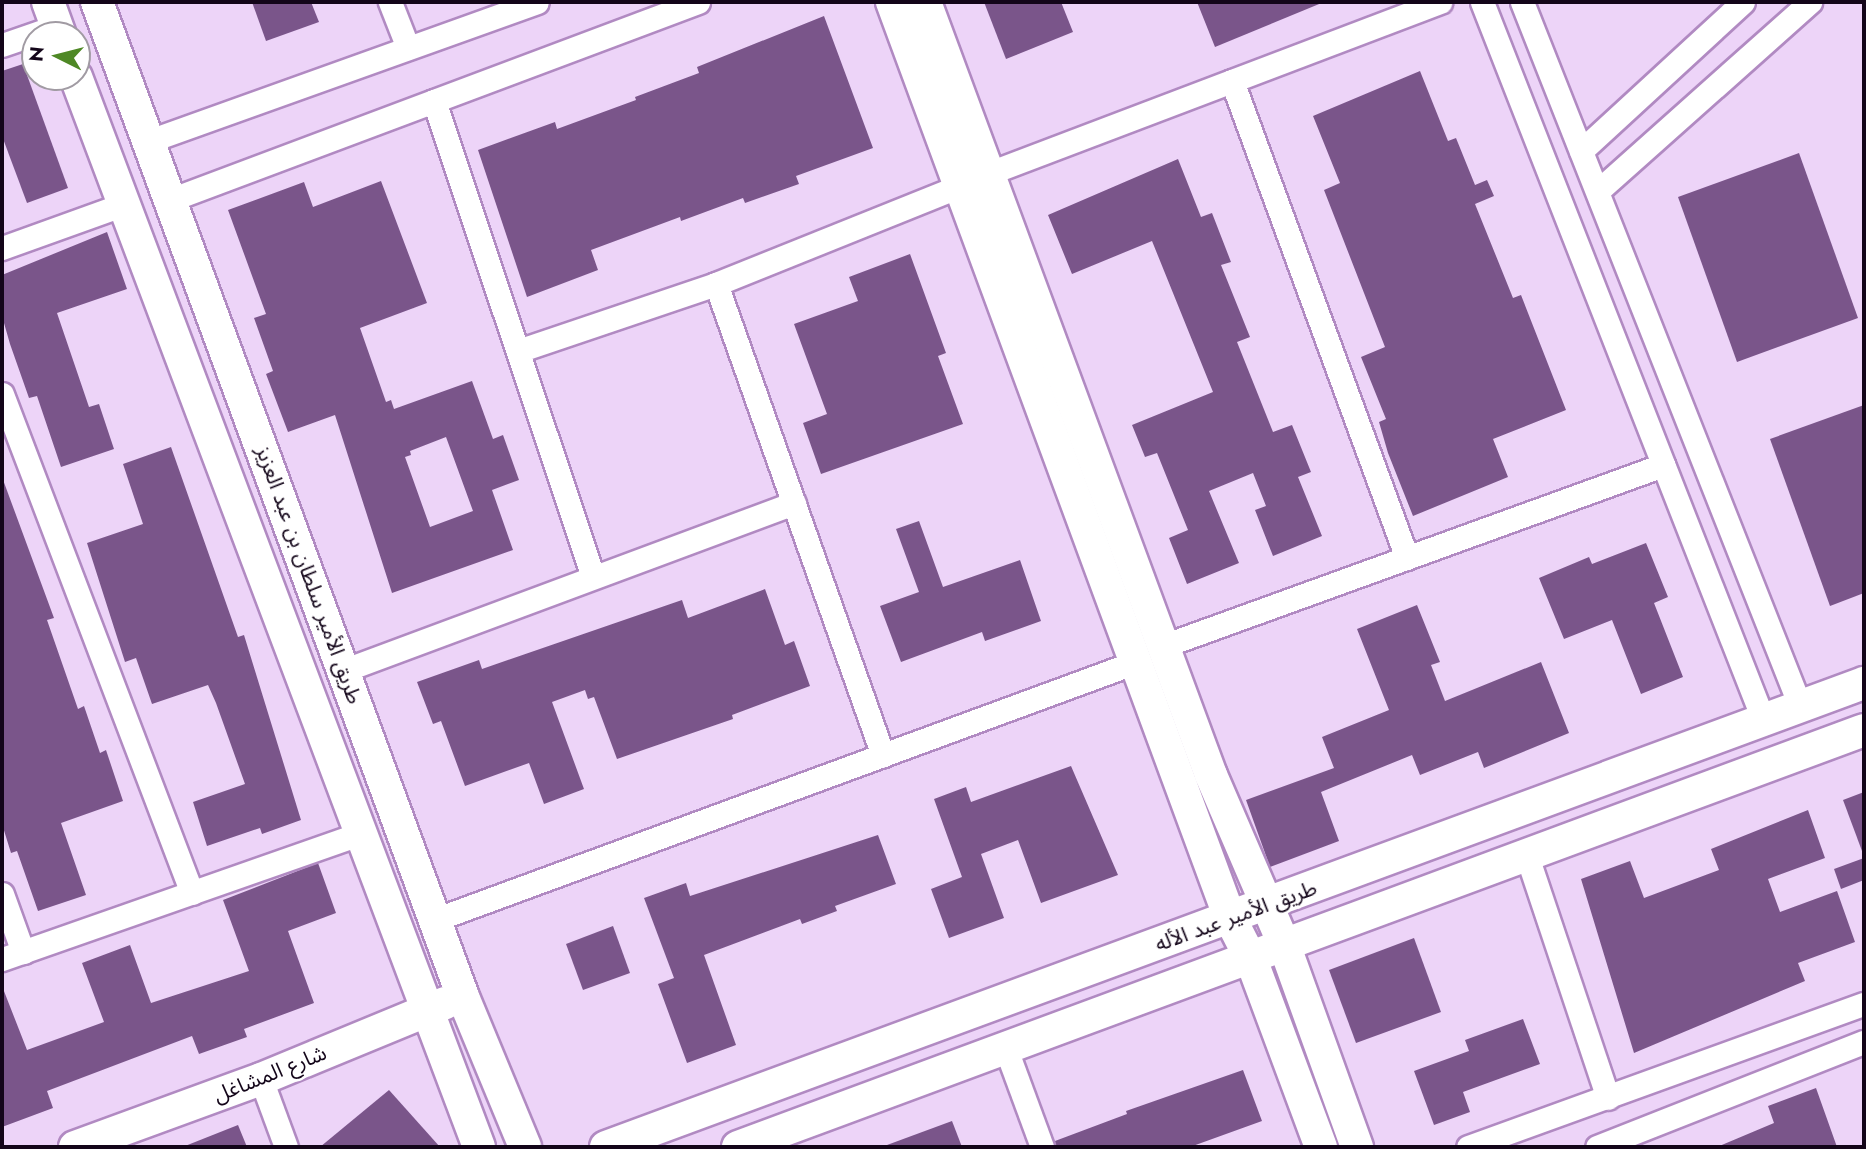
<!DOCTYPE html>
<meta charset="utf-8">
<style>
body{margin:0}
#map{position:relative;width:1866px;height:1149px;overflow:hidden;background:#edd4f8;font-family:Jost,"Noto Sans Arabic",sans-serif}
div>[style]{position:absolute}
.building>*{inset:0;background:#7a558a}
.roads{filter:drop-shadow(2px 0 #b18ac2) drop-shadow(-2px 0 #b18ac2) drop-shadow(0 2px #b18ac2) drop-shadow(0 -2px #b18ac2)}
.street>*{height:23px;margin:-11.5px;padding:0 11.5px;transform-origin:11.5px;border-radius:11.5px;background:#fff}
.secondary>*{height:32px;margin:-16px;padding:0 16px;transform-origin:16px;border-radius:16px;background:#fff}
span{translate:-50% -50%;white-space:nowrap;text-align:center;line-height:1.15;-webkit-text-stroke:5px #fff;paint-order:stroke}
.street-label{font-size:21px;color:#130519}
.frame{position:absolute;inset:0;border:4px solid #130519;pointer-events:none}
.north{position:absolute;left:21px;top:21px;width:70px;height:70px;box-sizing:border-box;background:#fff;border:2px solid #a19ba3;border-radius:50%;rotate:276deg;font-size:19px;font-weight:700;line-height:28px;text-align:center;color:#130519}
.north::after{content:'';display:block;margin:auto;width:24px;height:32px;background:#4e8825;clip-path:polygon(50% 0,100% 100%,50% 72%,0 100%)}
</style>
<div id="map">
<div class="building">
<div style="clip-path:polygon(252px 2px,311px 2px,319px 22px,266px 41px)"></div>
<div style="clip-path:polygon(984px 2px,1061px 2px,1073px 32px,1006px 59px)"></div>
<div style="clip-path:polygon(1197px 2px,1324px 2px,1215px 47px)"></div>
<div style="clip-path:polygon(824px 16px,873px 148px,796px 176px,799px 184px,745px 203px,743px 198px,681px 221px,680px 217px,591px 250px,598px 270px,527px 297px,478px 150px,555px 122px,557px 129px,636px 100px,635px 97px,699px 73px,697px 67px)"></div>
<div style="clip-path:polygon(23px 64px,68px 188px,27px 203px,2px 136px,2px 71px)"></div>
<div style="clip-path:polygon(1420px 71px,1448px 141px,1456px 138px,1475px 185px,1487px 180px,1494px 196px,1475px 204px,1513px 298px,1521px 295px,1566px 410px,1493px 439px,1508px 477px,1413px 516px,1388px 453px,1379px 422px,1386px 419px,1361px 357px,1385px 347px,1324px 190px,1340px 183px,1313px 116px)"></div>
<div style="clip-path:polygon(1799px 153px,1858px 318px,1737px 362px,1678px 197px)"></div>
<div style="clip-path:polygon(1178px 159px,1201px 217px,1212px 213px,1231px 262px,1221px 265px,1250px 337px,1237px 342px,1273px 432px,1292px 425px,1311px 472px,1298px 477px,1322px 536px,1273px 556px,1255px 510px,1266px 506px,1253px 473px,1209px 491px,1239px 563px,1187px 584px,1169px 538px,1188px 530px,1157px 453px,1145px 457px,1132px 425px,1213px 392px,1152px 241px,1072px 274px,1048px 215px)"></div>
<div style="clip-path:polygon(evenodd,381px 181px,427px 303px,360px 328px,386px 402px,391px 400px,394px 409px,472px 381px,493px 439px,503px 435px,519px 480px,492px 490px,513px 550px,392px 593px,335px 415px,288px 432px,266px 374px,273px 371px,254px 318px,266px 314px,228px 210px,304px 182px,313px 207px,381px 181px,446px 437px,473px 511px,430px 527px,405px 457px,411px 455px,410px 451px,446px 437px)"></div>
<div style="clip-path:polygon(107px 232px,127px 289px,57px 313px,89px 407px,99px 404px,114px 449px,61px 467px,37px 396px,29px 398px,10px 344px,2px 316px,2px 275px)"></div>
<div style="clip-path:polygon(910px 254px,946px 353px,938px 356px,963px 424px,821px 474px,803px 423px,827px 414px,794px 324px,858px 301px,849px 277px)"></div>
<div style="clip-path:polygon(1864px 405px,1864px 593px,1830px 606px,1770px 439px)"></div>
<div style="clip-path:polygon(171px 447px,238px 637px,244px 635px,301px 820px,262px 834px,260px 828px,207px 846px,193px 802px,245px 784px,216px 703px,208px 685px,152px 704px,136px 658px,125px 662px,87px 543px,143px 524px,123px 464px)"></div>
<div style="clip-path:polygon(2px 477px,54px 618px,47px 620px,78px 709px,84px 706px,100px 753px,106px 750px,123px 801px,61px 823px,86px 895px,38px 911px,17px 851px,11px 853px,2px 824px)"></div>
<div style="clip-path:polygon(919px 521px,943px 587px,1020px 560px,1041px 621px,985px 641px,982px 632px,901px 662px,880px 606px,919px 592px,896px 529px)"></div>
<div style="clip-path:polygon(1646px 543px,1668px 597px,1654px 603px,1683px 677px,1641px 694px,1612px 620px,1564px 639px,1539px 578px,1589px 557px,1592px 564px)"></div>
<div style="clip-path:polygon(765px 589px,785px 645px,794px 641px,810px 686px,732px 715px,733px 719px,617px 759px,594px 697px,588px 699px,585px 690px,552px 702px,584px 789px,544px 804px,529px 763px,465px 786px,441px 721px,433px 724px,417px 682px,479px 660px,482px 669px,682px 600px,688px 618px)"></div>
<div style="clip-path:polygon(1417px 605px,1440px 662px,1431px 665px,1445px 701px,1541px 662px,1569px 733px,1484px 768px,1478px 752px,1420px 775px,1412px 755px,1321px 792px,1339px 841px,1270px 867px,1246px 800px,1334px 768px,1322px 737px,1389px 710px,1357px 629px)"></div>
<div style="clip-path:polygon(1071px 766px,1118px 875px,1041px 903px,1018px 840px,981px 854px,1004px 918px,949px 938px,931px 889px,962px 877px,934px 799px,966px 787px,971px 802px)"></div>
<div style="clip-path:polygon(1864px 792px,1864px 851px,1862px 851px,1843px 800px)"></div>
<div style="clip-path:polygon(1808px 810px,1825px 858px,1768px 879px,1780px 912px,1837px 891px,1855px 942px,1798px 963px,1805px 981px,1634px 1053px,1581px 879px,1630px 861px,1644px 898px,1719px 870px,1711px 849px)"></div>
<div style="clip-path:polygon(878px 835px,896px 884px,835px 906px,837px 911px,802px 924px,800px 919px,704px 955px,736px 1045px,687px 1063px,658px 984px,674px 978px,644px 898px,686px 883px,690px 896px)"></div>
<div style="clip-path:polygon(1864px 858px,1864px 880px,1841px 889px,1834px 869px)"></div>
<div style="clip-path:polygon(318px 863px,336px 913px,288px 931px,314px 1003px,244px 1029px,247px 1037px,199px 1054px,192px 1036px,47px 1091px,53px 1108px,2px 1127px,2px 986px,27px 1050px,104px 1022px,82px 963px,130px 945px,151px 1003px,249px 971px,223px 900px)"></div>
<div style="clip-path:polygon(613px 926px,630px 973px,583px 990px,566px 944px)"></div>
<div style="clip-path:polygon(1414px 938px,1441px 1012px,1356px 1043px,1329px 970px)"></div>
<div style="clip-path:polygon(1523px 1019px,1540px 1064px,1463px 1092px,1470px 1112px,1434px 1125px,1414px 1071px,1469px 1051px,1465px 1040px)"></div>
<div style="clip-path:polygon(1243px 1070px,1262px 1121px,1190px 1147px,1056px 1147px,1055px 1141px,1127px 1114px,1126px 1111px)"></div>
<div style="clip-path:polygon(1816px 1088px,1837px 1147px,1717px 1147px,1774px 1123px,1768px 1106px)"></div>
<div style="clip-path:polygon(389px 1090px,440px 1147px,320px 1147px)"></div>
<div style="clip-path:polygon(952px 1121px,962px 1147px,887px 1147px,887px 1145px)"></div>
<div style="clip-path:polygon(238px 1125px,247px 1147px,186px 1147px,185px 1146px)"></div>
</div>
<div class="roads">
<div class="street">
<div style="left:390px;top:2px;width:49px;rotate:68.6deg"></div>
<div style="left:1482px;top:2px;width:770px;rotate:68.6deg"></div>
<div style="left:1522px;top:2px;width:757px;rotate:68.45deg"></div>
<div style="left:2px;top:45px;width:58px;rotate:-19.1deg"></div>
<div style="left:1232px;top:81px;width:508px;rotate:69.85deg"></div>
<div style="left:434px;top:101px;width:502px;rotate:71.53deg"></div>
<div style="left:149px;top:141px;width:412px;rotate:-19.7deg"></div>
<div style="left:1581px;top:151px;width:220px;rotate:-42.6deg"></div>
<div style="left:987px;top:174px;width:485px;rotate:-20.8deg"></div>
<div style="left:1599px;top:190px;width:283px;rotate:-41.7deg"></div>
<div style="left:170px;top:200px;width:564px;rotate:-20.56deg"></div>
<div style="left:2px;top:248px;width:130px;rotate:-19.8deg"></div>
<div style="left:716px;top:284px;width:500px;rotate:70.5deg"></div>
<div style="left:518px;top:351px;width:209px;rotate:-18.7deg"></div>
<div style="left:716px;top:284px;width:263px;rotate:-21.9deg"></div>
<div style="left:2px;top:394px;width:534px;rotate:69.16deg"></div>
<div style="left:1163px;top:646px;width:532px;rotate:-19.9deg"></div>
<div style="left:345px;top:670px;width:479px;rotate:-20.4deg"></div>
<div style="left:1527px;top:856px;width:255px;rotate:71.5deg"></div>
<div style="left:2px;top:894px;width:62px;rotate:70.1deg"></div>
<div style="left:437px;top:919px;width:745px;rotate:-20.19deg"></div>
<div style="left:2px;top:959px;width:380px;rotate:-19.3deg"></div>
<div style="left:1006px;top:1049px;width:104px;rotate:69.8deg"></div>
<div style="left:261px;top:1079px;width:72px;rotate:69.8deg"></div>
<div style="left:1468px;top:1147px;width:421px;rotate:-19.9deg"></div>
<div style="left:1597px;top:1147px;width:287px;rotate:-21.5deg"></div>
</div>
<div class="secondary">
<div style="left:48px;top:2px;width:35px;rotate:70deg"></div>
<div style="left:97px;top:2px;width:1060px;rotate:69.8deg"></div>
<div style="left:463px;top:997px;width:162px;rotate:67.5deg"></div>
<div style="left:892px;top:2px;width:976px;rotate:69.75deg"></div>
<div style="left:1230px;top:918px;width:46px;rotate:62.9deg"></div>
<div style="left:1251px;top:959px;width:201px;rotate:69.6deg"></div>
<div style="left:925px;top:2px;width:824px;rotate:69.7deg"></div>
<div style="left:1211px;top:775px;width:187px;rotate:66.7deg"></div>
<div style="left:1285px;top:947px;width:213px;rotate:70.2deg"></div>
<div style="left:76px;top:77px;width:1143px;rotate:69.36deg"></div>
<div style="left:75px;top:1147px;width:198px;rotate:-20.1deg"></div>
<div style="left:261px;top:1079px;width:199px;rotate:-22.4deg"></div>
<div style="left:606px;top:1147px;width:1341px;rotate:-20.25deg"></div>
<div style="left:738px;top:1147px;width:1201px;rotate:-20.32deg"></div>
</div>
</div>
<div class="street-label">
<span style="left:309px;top:575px;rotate:70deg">طريق الأمير سلطان بن عبد العزيز</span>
<span style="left:1236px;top:916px;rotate:-20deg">طريق الأمير عبد الأله</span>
<span style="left:270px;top:1074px;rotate:-22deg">شارع المشاغل</span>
</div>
<div class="frame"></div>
<div class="north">N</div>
</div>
